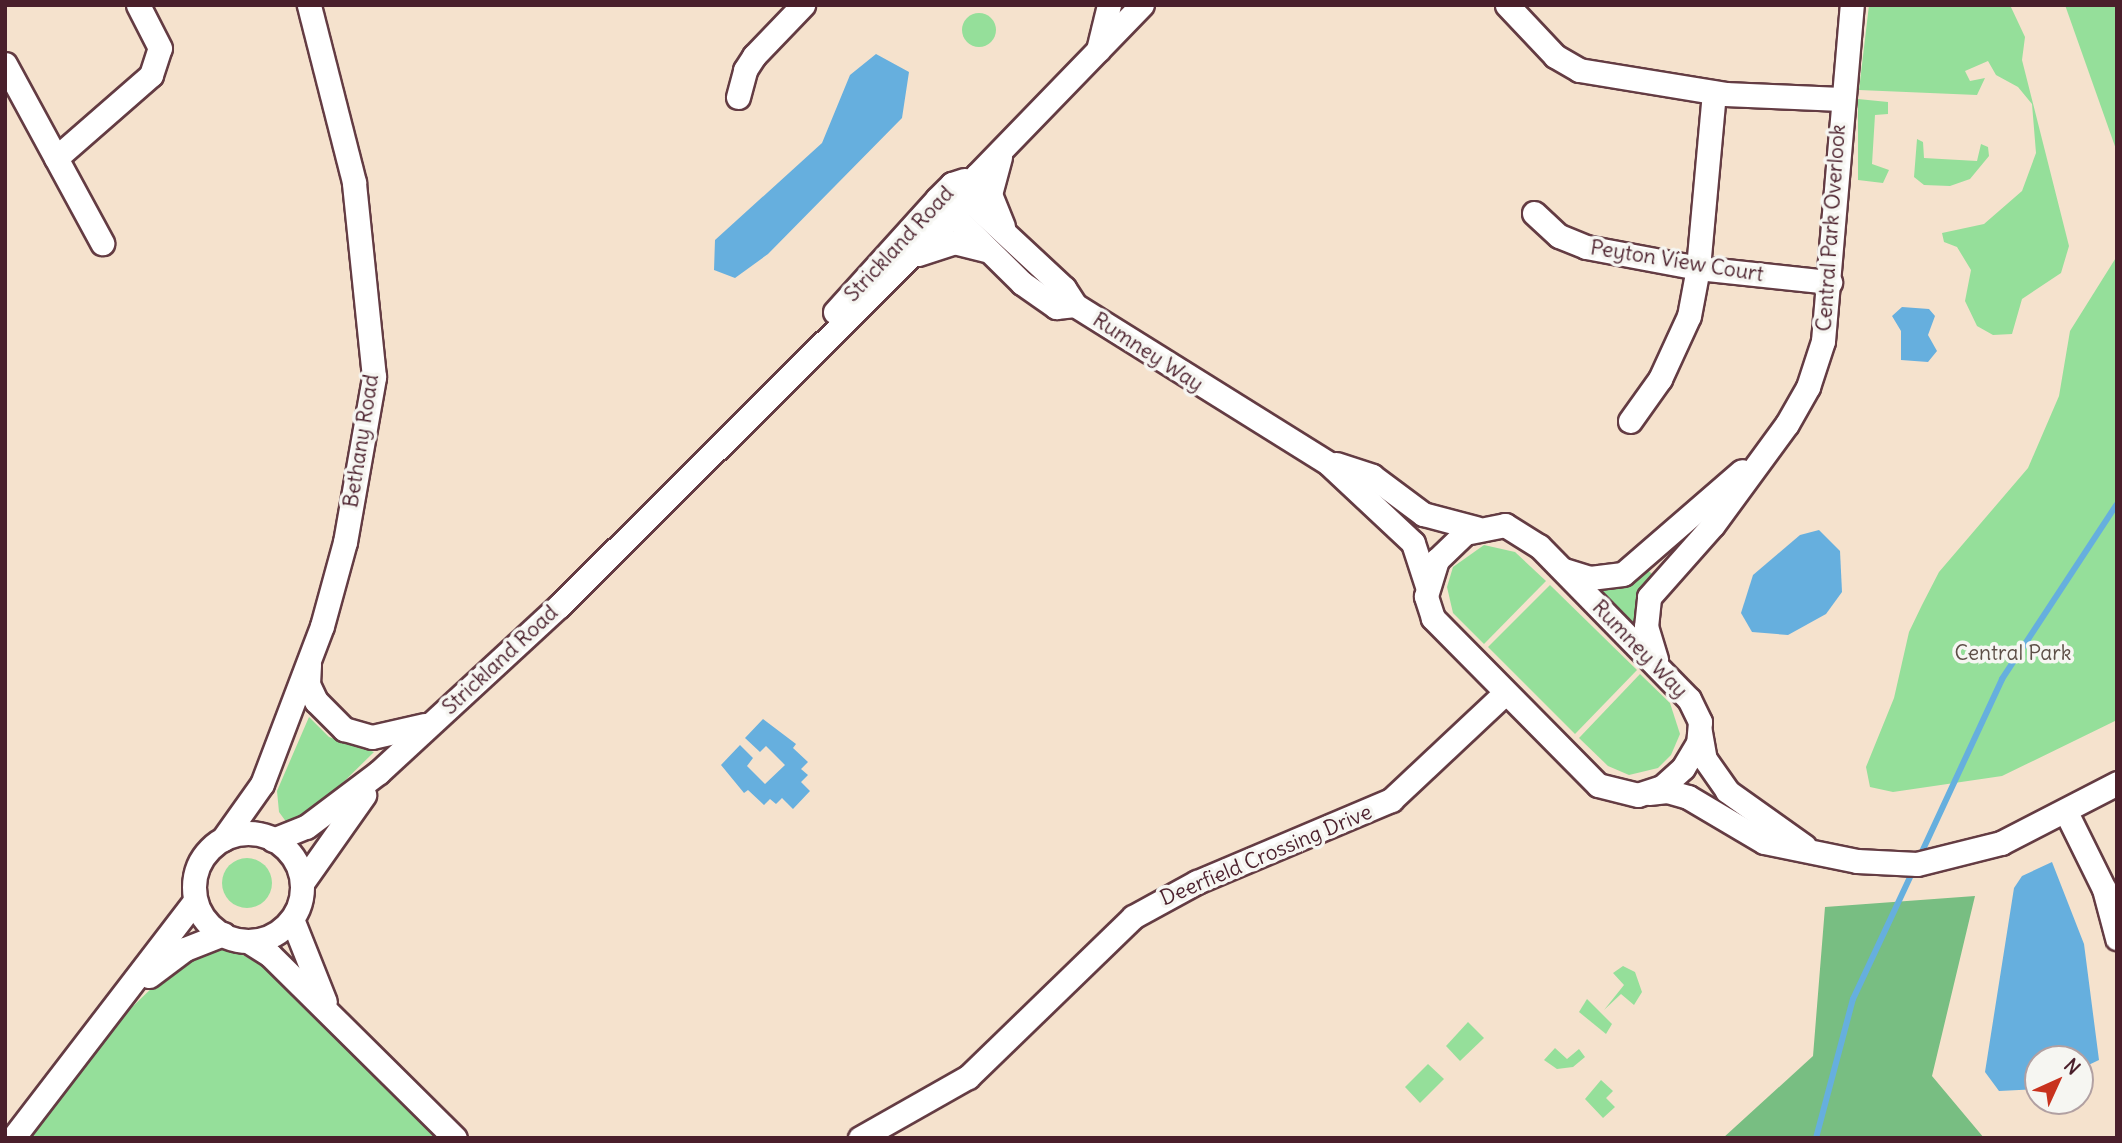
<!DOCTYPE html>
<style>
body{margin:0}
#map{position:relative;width:2122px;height:1143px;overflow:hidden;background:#f5e2cd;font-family:Delius,sans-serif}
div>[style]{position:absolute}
.green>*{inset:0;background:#95df9a}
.round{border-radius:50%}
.forest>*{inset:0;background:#78be82}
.water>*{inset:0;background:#66afde}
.stream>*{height:6px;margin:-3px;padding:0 3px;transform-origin:3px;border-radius:3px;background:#66afde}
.roads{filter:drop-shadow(2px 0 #643c43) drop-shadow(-2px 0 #643c43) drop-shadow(0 2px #643c43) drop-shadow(0 -2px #643c43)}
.minor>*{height:23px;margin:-11.5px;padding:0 11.5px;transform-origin:11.5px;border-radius:11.5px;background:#fff}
.minor>.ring{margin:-11.5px;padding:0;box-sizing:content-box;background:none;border:23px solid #fff;border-radius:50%}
span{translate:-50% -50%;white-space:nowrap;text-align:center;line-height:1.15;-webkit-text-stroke:7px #f6f6f2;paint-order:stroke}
.street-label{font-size:21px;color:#4a1f2b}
.park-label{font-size:21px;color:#5d4f47}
.frame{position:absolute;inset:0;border:7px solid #4a1f2b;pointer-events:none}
.north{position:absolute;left:2024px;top:1045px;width:70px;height:70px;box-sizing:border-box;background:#f6f6f2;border:2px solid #b1a0a2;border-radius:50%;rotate:45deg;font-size:19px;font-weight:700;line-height:28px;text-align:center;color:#4a1f2b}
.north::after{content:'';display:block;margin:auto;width:24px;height:32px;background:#c8321e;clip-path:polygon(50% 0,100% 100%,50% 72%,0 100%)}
</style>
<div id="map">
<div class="green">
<div style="clip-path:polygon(1869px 5px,2010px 5px,2025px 37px,2022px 60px,2069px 246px,2061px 273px,2022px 299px,2012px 334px,1993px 335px,1977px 326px,1965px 301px,1971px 270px,1957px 247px,1944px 242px,1942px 233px,1984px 224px,2022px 191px,2036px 153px,2032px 104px,2018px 87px,1996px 75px,1988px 61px,1965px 71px,1970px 81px,1985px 78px,1977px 95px,1859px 90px)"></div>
<div style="clip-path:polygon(2065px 5px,2117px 5px,2117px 152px)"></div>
<div class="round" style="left:962px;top:13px;width:34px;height:34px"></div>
<div style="clip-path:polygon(1858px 99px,1888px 102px,1888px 114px,1875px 115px,1872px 164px,1889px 170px,1883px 183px,1858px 180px)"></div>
<div style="clip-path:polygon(1917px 139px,1923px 142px,1924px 158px,1977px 161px,1981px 144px,1988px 147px,1989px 156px,1970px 179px,1950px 186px,1924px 185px,1914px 177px)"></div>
<div style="clip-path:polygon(2117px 256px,2117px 720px,2002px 776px,1893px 792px,1870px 787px,1866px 767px,1894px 698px,1909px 632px,1922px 605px,1939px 572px,2028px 468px,2059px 396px,2070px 331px)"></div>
<div style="clip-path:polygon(1484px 545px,1515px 552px,1546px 581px,1484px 644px,1453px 613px,1447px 587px,1453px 567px)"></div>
<div style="clip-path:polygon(1646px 568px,1653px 575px,1636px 609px,1634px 627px,1595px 588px)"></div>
<div style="clip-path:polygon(1550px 585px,1637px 670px,1575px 734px,1488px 647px)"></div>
<div style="clip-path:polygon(1640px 674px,1670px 703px,1680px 734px,1671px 755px,1658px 768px,1629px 775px,1608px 766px,1579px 738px)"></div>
<div style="clip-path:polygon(309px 717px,329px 737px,374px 752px,312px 813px,287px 823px,279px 812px,277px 791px)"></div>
<div class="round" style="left:222px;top:858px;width:50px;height:50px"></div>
<div style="clip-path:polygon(230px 948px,272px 971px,442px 1138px,30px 1138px,102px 1036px,156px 984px,203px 952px)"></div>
<div style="clip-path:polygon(1623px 966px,1635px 972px,1642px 992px,1634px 1005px,1621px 994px,1604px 1010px,1624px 985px,1613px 973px)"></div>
<div style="clip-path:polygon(1587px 999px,1612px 1024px,1606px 1034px,1579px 1012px)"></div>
<div style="clip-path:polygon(1468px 1022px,1484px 1038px,1460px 1061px,1446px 1046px)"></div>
<div style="clip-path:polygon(1555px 1048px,1567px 1059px,1579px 1049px,1585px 1057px,1573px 1067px,1557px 1069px,1544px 1060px)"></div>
<div style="clip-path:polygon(1428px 1064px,1444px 1079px,1420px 1103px,1405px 1087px)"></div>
<div style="clip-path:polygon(1601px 1080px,1613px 1091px,1606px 1098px,1615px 1107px,1603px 1118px,1585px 1099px)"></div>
</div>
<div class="forest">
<div style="clip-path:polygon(1975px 896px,1932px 1076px,1984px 1138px,1723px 1138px,1813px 1056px,1825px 907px)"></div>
</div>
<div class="water">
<div style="clip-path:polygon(876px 54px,909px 72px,902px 118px,768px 254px,735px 278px,714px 270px,715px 240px,822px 143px,850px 75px)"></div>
<div style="clip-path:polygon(1902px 307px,1929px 309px,1935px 316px,1928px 335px,1937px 351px,1928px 362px,1901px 360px,1901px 331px,1892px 316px)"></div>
<div style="clip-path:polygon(1819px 530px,1840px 551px,1842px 592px,1826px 614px,1788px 635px,1752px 632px,1741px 613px,1753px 575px,1800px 535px)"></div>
<div style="clip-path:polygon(763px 719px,796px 744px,793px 748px,808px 762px,801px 769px,808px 775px,801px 782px,810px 791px,793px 809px,782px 798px,776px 804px,770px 799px,764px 805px,748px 790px,744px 793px,721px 765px,740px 745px,753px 758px,747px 766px,765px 784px,785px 765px,766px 746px,760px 752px,745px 738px)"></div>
<div style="clip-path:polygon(2052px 862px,2084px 944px,2099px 1060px,2080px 1069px,2080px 1059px,2038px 1059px,2038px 1089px,1999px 1091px,1985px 1072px,2014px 888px,2022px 876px)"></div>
</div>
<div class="stream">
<div style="left:1920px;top:856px;width:195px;rotate:-65.1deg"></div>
<div style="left:2002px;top:679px;width:209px;rotate:-56.7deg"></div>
<div style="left:1816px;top:1138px;width:144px;rotate:-75.1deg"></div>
<div style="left:1853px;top:999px;width:144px;rotate:-64.9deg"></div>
</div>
<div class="roads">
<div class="minor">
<div style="left:1507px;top:5px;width:70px;rotate:46.7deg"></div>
<div style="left:1555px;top:56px;width:28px;rotate:30deg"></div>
<div style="left:1579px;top:70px;width:148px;rotate:9.3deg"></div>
<div style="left:1725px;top:94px;width:116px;rotate:2.5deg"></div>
<div style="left:1098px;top:50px;width:46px;rotate:-76.3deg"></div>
<div style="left:5px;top:64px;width:204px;rotate:61.5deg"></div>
<div style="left:738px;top:97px;width:28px;rotate:-75deg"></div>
<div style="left:745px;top:70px;width:17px;rotate:-57deg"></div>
<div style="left:754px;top:56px;width:71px;rotate:-46.1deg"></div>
<div style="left:1000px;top:157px;width:38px;rotate:105deg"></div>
<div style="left:990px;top:194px;width:35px;rotate:68deg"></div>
<div style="left:56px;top:158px;width:126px;rotate:-41.1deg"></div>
<div style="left:151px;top:75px;width:28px;rotate:-72deg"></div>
<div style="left:160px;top:48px;width:48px;rotate:-117.1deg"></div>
<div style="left:952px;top:184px;width:153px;rotate:42.9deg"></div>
<div style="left:1064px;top:288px;width:20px;rotate:57deg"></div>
<div style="left:1075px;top:305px;width:300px;rotate:32deg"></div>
<div style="left:1329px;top:464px;width:115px;rotate:43.2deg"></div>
<div style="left:1413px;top:543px;width:45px;rotate:72deg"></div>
<div style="left:943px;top:205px;width:111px;rotate:44.6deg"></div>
<div style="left:1022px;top:283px;width:42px;rotate:35.2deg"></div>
<div style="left:1056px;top:307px;width:19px;rotate:-6deg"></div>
<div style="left:1534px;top:213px;width:34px;rotate:43deg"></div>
<div style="left:1559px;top:236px;width:29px;rotate:22deg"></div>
<div style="left:1586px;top:247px;width:114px;rotate:10.6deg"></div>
<div style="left:1698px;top:268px;width:133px;rotate:6.1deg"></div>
<div style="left:918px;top:254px;width:38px;rotate:-18deg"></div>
<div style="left:954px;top:242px;width:32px;rotate:14deg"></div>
<div style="left:835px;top:312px;width:152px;rotate:-47.9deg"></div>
<div style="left:937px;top:199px;width:21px;rotate:-45deg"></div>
<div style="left:952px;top:184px;width:13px;rotate:-18deg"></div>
<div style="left:1630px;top:421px;width:52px;rotate:-54.5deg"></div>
<div style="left:1660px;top:379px;width:69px;rotate:-65.3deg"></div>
<div style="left:1689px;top:316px;width:49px;rotate:-79.4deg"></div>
<div style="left:1698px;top:268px;width:176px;rotate:-84.8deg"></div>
<div style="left:1336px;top:464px;width:38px;rotate:18deg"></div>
<div style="left:1372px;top:476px;width:64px;rotate:36.7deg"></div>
<div style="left:1423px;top:514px;width:55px;rotate:14.8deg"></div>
<div style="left:1505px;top:525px;width:40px;rotate:32deg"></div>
<div style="left:1539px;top:546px;width:214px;rotate:45.6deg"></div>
<div style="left:1689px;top:699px;width:25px;rotate:64deg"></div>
<div style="left:1700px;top:722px;width:21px;rotate:95deg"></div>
<div style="left:1698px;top:743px;width:29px;rotate:121deg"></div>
<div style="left:1683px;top:768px;width:28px;rotate:138deg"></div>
<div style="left:1662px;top:787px;width:25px;rotate:162deg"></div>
<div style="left:1638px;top:795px;width:41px;rotate:-166deg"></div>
<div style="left:1598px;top:785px;width:235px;rotate:-134.7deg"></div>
<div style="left:1433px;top:618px;width:23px;rotate:-108deg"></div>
<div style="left:1426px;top:596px;width:38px;rotate:-73deg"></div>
<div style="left:1437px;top:560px;width:39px;rotate:-44deg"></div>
<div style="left:1465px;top:533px;width:41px;rotate:-11.3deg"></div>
<div style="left:1564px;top:570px;width:27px;rotate:17deg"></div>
<div style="left:1590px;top:578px;width:33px;rotate:-7deg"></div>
<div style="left:1623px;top:574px;width:157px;rotate:-40.9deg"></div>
<div style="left:1656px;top:659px;width:34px;rotate:-107deg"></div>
<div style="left:1646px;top:627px;width:30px;rotate:-84deg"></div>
<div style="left:1649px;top:597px;width:96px;rotate:-48.4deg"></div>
<div style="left:1713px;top:525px;width:125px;rotate:-53.8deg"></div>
<div style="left:1787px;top:424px;width:43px;rotate:-60.4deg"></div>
<div style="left:1808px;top:387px;width:48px;rotate:-71.9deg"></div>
<div style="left:1823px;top:341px;width:337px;rotate:-85.1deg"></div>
<div style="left:309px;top:665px;width:19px;rotate:93deg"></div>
<div style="left:308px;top:684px;width:19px;rotate:65deg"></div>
<div style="left:316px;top:701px;width:40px;rotate:45deg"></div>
<div style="left:344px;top:729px;width:29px;rotate:16deg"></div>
<div style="left:372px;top:737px;width:54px;rotate:-12.8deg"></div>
<div style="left:1700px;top:732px;width:27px;rotate:80deg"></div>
<div style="left:1705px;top:759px;width:39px;rotate:55deg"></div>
<div style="left:1727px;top:791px;width:95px;rotate:35.5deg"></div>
<div style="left:1649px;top:793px;width:18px;rotate:-6deg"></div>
<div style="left:1667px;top:791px;width:22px;rotate:16deg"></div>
<div style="left:1688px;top:797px;width:88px;rotate:30.6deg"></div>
<div style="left:1764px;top:842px;width:95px;rotate:11.5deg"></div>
<div style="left:1857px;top:861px;width:60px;rotate:2.9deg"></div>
<div style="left:1917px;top:864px;width:87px;rotate:-14deg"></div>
<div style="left:2001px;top:843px;width:131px;rotate:-27.3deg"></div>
<div style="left:2066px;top:812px;width:86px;rotate:63.7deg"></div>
<div style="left:2104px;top:889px;width:51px;rotate:75.1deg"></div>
<div class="ring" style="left:194px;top:833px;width:85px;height:85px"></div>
<div style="left:223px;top:839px;width:67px;rotate:-54.7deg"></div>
<div style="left:262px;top:784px;width:169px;rotate:-69.2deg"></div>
<div style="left:322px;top:626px;width:87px;rotate:-74.7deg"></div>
<div style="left:345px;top:542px;width:168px;rotate:-80deg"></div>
<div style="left:374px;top:377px;width:196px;rotate:-95.9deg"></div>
<div style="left:354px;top:182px;width:183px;rotate:-104.3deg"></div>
<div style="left:273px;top:840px;width:35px;rotate:-22deg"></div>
<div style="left:306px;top:827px;width:91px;rotate:-37deg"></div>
<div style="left:379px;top:772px;width:245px;rotate:-42.7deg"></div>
<div style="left:559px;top:606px;width:577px;rotate:-44.86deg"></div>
<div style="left:968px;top:199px;width:26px;rotate:-69deg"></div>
<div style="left:977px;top:175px;width:237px;rotate:-45.9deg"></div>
<div style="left:302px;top:883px;width:108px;rotate:-54.8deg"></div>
<div style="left:292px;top:919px;width:89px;rotate:68.3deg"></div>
<div style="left:251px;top:943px;width:22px;rotate:32deg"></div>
<div style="left:270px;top:955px;width:260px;rotate:44.7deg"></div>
<div style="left:149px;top:976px;width:45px;rotate:-36.9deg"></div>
<div style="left:185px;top:949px;width:41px;rotate:-21.5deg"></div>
<div style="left:13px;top:1138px;width:299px;rotate:-52.5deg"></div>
<div style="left:860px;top:1138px;width:124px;rotate:-29.5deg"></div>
<div style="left:968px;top:1077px;width:230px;rotate:-44.1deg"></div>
<div style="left:1133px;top:917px;width:73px;rotate:-28.7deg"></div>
<div style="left:1197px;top:882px;width:211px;rotate:-22.9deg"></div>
<div style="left:1391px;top:800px;width:155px;rotate:-43.2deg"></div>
</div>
</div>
<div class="street-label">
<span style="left:1831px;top:228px;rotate:-86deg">Central Park Overlook</span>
<span style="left:899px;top:244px;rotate:-47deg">Strickland Road</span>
<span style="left:1677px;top:261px;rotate:9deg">Peyton View Court</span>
<span style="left:1148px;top:352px;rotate:33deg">Rumney Way</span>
<span style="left:361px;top:441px;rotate:-81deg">Bethany Road</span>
<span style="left:1640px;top:649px;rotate:46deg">Rumney Way</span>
<span style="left:500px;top:660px;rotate:-43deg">Strickland Road</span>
<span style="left:1266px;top:855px;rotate:-23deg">Deerfield Crossing Drive</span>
</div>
<div class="park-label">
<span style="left:2013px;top:653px">Central Park</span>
</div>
<div class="frame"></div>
<div class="north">N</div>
</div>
